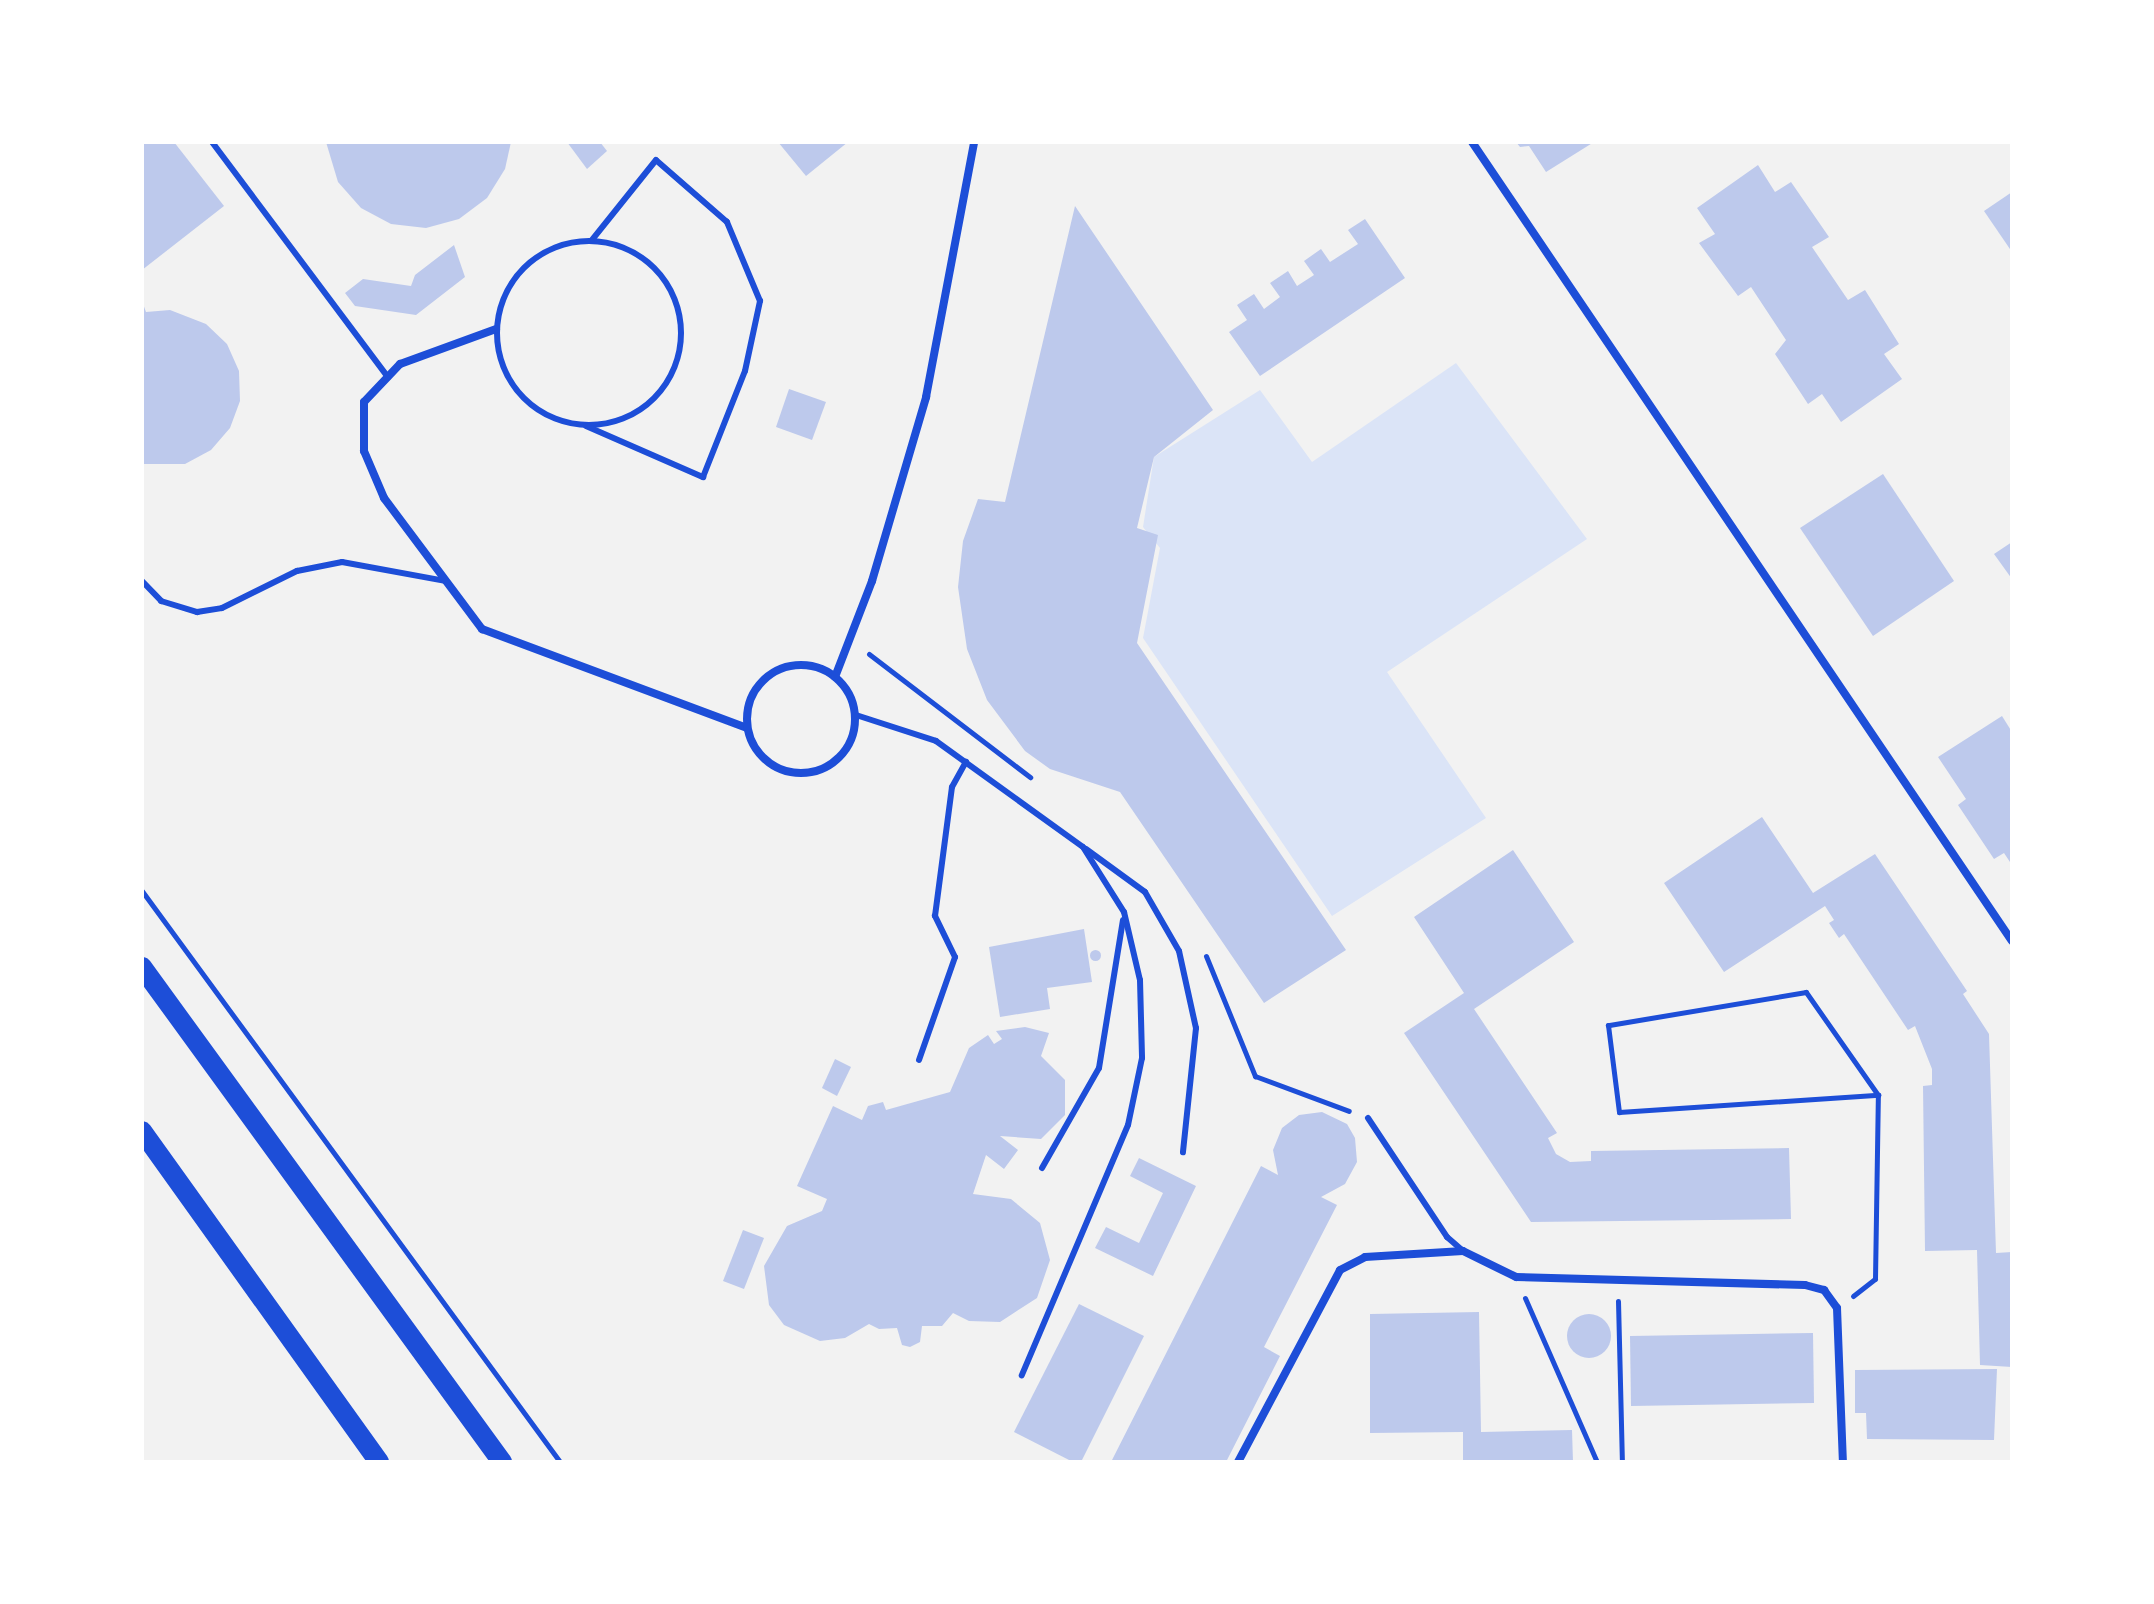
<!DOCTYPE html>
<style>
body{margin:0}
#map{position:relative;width:2154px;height:1604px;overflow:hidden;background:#f2f2f2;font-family:"Nunito Sans",sans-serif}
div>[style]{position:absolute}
.green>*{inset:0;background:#dbe4f7}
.building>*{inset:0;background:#bdc9ec}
.round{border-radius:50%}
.path>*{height:5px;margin:-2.5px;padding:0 2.5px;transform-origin:2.5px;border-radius:2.5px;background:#1d4ed8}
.service>*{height:6px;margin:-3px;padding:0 3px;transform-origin:3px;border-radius:3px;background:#1d4ed8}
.service>.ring{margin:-3px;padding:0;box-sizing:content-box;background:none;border:6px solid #1d4ed8;border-radius:50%}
.minor>*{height:8px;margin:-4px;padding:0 4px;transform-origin:4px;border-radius:4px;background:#1d4ed8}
.minor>.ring{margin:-4px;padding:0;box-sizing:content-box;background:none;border:8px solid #1d4ed8;border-radius:50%}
.primary>*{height:20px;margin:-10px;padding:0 10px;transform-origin:10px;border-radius:10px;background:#1d4ed8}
span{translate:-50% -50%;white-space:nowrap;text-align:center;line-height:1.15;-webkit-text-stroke:6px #fff;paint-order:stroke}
.frame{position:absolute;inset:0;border:144px solid #fff;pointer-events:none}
</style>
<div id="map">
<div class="green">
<div style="clip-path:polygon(1456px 363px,1587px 539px,1387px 672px,1486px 818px,1332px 916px,1143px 638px,1160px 548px,1143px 527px,1154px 457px,1260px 390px,1312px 462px)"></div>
</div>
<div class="building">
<div style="clip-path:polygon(142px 142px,174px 142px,224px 206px,142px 270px)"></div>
<div style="clip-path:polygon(326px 142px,511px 142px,505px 169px,487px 198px,459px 219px,426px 228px,391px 224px,361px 208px,338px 182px)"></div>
<div style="clip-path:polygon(567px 142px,600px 142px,607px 151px,587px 169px)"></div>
<div style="clip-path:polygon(778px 142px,848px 142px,806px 176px)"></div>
<div style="clip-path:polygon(1516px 142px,1594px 142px,1546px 172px,1529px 146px,1520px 147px)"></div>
<div style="clip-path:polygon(1758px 165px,1775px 192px,1791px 182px,1829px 237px,1812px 247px,1848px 300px,1865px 290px,1899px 344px,1884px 354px,1902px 379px,1841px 422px,1822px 394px,1808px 404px,1775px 354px,1786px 340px,1751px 287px,1738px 296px,1699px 243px,1715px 234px,1697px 208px)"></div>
<div style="clip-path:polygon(2012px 192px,2012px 252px,1984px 211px)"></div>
<div style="clip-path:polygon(1075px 206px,1213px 410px,1154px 457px,1137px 528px,1158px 535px,1137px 643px,1346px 950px,1264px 1003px,1120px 792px,1050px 769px,1025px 751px,987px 700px,967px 649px,958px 587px,963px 541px,978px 499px,1005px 502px)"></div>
<div style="clip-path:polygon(1365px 219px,1405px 278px,1260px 376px,1229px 332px,1247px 320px,1237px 305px,1254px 294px,1264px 309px,1280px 297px,1270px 283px,1288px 271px,1297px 286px,1314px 275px,1304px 261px,1321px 249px,1330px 262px,1358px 244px,1348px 230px)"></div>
<div style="clip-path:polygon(454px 245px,465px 277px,416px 315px,355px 306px,345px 293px,363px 279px,411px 286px,415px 275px)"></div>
<div style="clip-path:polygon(142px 301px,146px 312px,170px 310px,206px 324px,227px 344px,239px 371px,240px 401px,230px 428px,211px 450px,185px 464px,142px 464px)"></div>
<div style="clip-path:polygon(789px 389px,826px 402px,812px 440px,776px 427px)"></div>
<div style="clip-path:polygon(1883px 474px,1954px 581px,1873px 636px,1800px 528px)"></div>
<div style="clip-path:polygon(2012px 542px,2012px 579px,1994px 554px)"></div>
<div style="clip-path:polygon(2002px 716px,2012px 732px,2012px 865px,2004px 853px,1994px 859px,1958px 805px,1966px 799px,1938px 757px)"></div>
<div style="clip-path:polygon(1762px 817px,1813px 893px,1875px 854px,1967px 991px,1963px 994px,1989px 1034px,1996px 1253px,2012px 1252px,2012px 1367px,1980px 1365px,1977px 1250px,1925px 1251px,1923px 1086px,1932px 1085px,1932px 1069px,1915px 1026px,1908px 1030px,1844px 934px,1839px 938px,1829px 923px,1834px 920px,1825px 906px,1724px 972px,1664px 883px)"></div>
<div style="clip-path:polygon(1513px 850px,1574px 942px,1474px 1009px,1557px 1133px,1548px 1138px,1556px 1154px,1570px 1162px,1591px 1161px,1591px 1151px,1789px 1148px,1791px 1219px,1531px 1222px,1404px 1033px,1464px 993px,1414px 917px)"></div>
<div style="clip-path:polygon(1084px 929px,1092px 982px,1047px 988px,1050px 1009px,1000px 1017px,989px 947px)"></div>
<div class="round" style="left:1089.5px;top:949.5px;width:11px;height:11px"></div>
<div style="clip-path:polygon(1025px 1027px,1049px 1033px,1041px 1056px,1065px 1080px,1065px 1115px,1041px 1139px,1000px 1136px,1018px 1150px,1004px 1169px,986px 1155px,973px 1194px,1011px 1199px,1040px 1223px,1050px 1260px,1037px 1298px,1000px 1322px,969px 1321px,953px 1313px,942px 1326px,922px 1326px,920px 1342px,910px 1347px,902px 1345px,897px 1328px,879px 1329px,869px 1324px,845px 1338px,820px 1341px,784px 1325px,769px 1305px,764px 1266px,787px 1226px,822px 1211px,827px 1199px,797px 1186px,833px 1106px,862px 1120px,868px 1106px,883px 1102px,886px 1110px,950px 1092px,969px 1048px,988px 1035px,994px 1044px,1002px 1039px,996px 1031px)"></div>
<div style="clip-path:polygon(835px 1059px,851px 1067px,837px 1096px,822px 1088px)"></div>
<div style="clip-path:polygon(1322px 1112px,1347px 1124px,1355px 1138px,1357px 1162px,1345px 1184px,1321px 1197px,1337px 1205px,1264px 1347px,1280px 1356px,1226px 1462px,1111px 1462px,1261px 1166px,1278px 1175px,1273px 1150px,1282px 1128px,1299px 1115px)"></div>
<div style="clip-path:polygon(1139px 1158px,1196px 1186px,1153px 1276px,1095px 1248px,1106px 1227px,1139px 1243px,1163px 1193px,1130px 1176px)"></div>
<div style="clip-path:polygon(743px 1230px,764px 1238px,744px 1289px,723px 1281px)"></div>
<div style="clip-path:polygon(1079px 1304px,1144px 1336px,1081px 1462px,1073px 1462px,1014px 1432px)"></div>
<div style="clip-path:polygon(1479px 1312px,1481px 1432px,1572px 1430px,1573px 1462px,1463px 1462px,1463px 1432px,1370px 1433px,1370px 1314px)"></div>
<div class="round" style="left:1567px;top:1314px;width:44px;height:44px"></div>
<div style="clip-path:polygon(1813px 1333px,1814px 1403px,1631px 1406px,1630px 1336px)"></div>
<div style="clip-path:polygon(1997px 1369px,1994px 1440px,1867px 1439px,1866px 1413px,1855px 1413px,1855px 1370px)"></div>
</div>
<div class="path">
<div style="left:869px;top:654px;width:203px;rotate:37.4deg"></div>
<div style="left:142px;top:891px;width:708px;rotate:53.79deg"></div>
<div style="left:1206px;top:956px;width:130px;rotate:67.8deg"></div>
<div style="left:1255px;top:1076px;width:100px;rotate:20.4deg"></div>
<div style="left:1853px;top:1296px;width:28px;rotate:-38deg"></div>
<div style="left:1875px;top:1279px;width:184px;rotate:-89.1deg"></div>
<div style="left:1878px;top:1095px;width:126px;rotate:-125deg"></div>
<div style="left:1806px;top:992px;width:201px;rotate:170.5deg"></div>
<div style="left:1608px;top:1025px;width:88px;rotate:82.8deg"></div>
<div style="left:1619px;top:1112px;width:260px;rotate:-3.8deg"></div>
<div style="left:1525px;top:1298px;width:179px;rotate:66.3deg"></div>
<div style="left:1618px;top:1301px;width:161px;rotate:88.6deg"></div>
</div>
<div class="service">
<div style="left:212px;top:142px;width:294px;rotate:53.2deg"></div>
<div class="ring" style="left:497px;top:241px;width:178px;height:178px"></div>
<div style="left:586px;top:426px;width:128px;rotate:23.6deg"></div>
<div style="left:703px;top:477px;width:114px;rotate:-68.4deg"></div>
<div style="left:745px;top:371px;width:72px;rotate:-77.9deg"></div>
<div style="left:760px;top:301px;width:86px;rotate:-112.7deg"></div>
<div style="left:727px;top:222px;width:94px;rotate:-138.9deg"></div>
<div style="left:656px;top:160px;width:102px;rotate:128.7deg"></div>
<div style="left:142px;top:581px;width:28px;rotate:46deg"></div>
<div style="left:161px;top:601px;width:38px;rotate:17deg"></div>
<div style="left:197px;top:612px;width:25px;rotate:-9deg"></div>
<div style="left:222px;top:608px;width:84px;rotate:-26.3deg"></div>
<div style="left:297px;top:571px;width:46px;rotate:-11.3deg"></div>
<div style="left:342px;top:562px;width:106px;rotate:10.4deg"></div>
<div style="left:856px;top:715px;width:84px;rotate:18deg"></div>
<div style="left:936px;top:741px;width:181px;rotate:35.8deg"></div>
<div style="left:1083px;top:847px;width:77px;rotate:57.8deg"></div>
<div style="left:1124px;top:912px;width:70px;rotate:76.8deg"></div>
<div style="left:1140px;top:980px;width:78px;rotate:88.5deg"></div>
<div style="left:1142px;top:1058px;width:68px;rotate:101.8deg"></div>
<div style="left:1128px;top:1125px;width:272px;rotate:113deg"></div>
<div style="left:1086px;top:849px;width:73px;rotate:36.1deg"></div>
<div style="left:1145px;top:892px;width:68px;rotate:60deg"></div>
<div style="left:1179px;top:951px;width:79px;rotate:77.6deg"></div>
<div style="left:1196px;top:1028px;width:125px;rotate:96deg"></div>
<div style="left:919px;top:1060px;width:109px;rotate:-70.7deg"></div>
<div style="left:955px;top:957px;width:46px;rotate:-116deg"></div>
<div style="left:935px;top:916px;width:130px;rotate:-82.5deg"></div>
<div style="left:952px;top:787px;width:29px;rotate:-61deg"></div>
<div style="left:1368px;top:1118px;width:143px;rotate:56.4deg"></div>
<div style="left:1447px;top:1237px;width:21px;rotate:41deg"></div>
<div style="left:1042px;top:1168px;width:115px;rotate:-60.3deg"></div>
<div style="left:1099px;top:1068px;width:150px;rotate:-80.8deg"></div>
</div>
<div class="minor">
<div style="left:1472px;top:142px;width:964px;rotate:55.95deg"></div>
<div style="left:496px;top:329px;width:102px;rotate:160deg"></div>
<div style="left:400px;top:364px;width:52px;rotate:133.5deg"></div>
<div style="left:364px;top:402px;width:49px;rotate:90deg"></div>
<div style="left:364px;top:451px;width:51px;rotate:66.9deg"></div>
<div style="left:384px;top:498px;width:164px;rotate:53.2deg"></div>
<div style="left:482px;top:629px;width:283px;rotate:20.5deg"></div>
<div class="ring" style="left:747px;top:665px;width:100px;height:100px"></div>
<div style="left:835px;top:677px;width:103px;rotate:-68.9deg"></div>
<div style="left:872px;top:581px;width:192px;rotate:-73.6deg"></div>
<div style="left:926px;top:397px;width:259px;rotate:-79.3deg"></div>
<div style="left:1238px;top:1462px;width:217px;rotate:-62deg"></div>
<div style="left:1340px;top:1270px;width:28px;rotate:-27deg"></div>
<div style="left:1365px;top:1257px;width:98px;rotate:-3.5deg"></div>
<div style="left:1463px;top:1251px;width:59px;rotate:26.1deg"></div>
<div style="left:1516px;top:1277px;width:289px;rotate:1.6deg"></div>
<div style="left:1805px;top:1285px;width:20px;rotate:15deg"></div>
<div style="left:1824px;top:1290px;width:22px;rotate:54deg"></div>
<div style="left:1837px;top:1308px;width:154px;rotate:87.8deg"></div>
</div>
<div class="primary">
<div style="left:142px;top:967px;width:612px;rotate:53.97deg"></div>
<div style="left:142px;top:1131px;width:407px;rotate:54.4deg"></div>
</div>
<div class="frame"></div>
</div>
